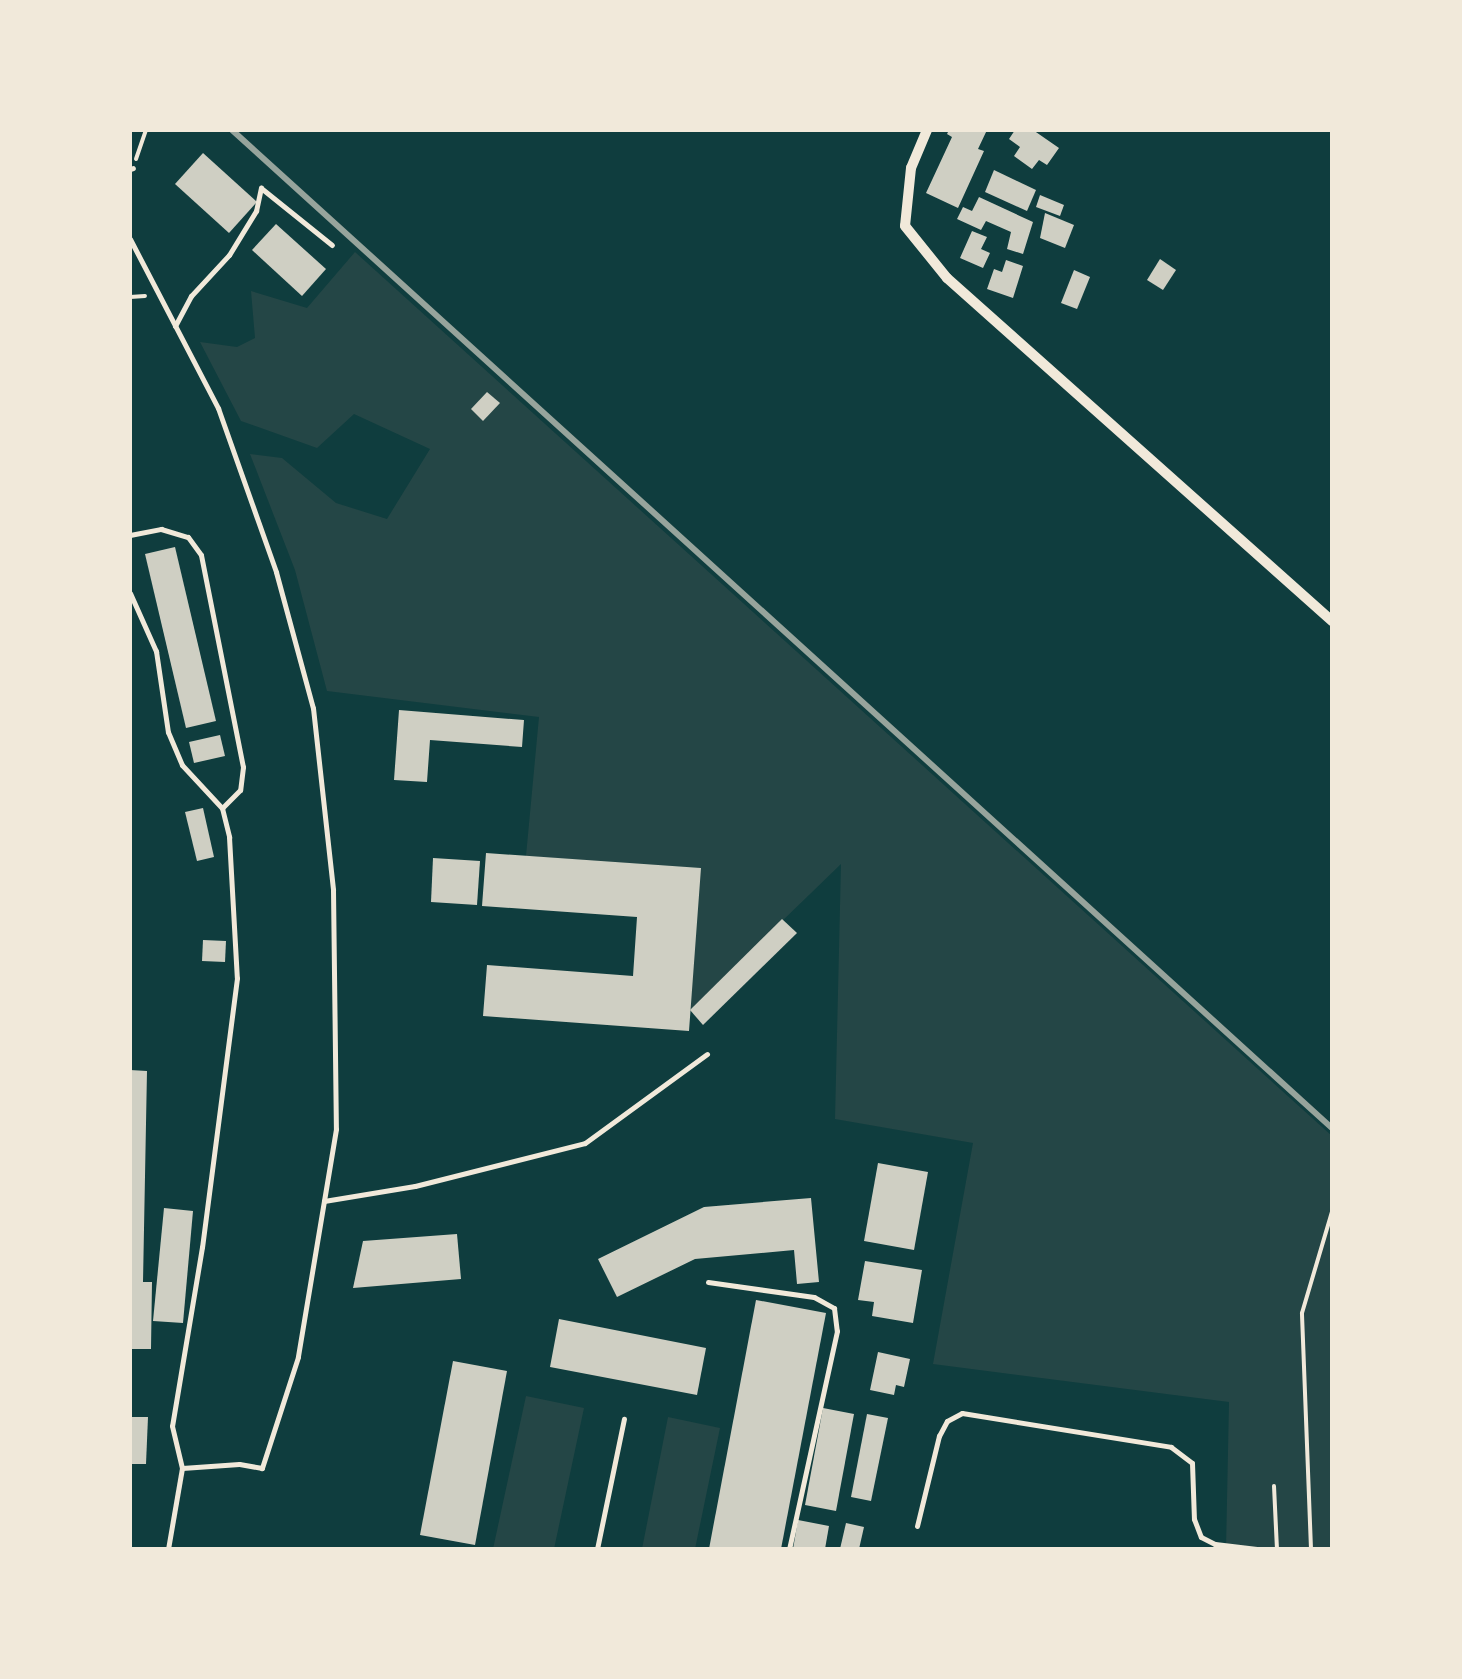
<!DOCTYPE html>
<html>
<head>
<meta charset="utf-8">
<style>
	body { margin:0 }
	#map { position:relative; width:1462px; height:1679px; overflow:hidden; background:#0f3d3e; font-family:Barlow,sans-serif }
	div>[style] { position:absolute }
	[style*='--x'] { left:calc(var(--x)*1px); top:calc(var(--y)*1px); width:calc(var(--w)*1px); rotate:calc(var(--a)*1deg) }
	.green>* { inset:0; background:#244646 }
	.building>* { inset:0; background:#cfcfc3 }
	.path>* { height:4px; margin:-2px; padding:0 2px; transform-origin:2px; border-radius:2px; background:#f1e9da }
	.service>* { height:5px; margin:-2.5px; padding:0 2.5px; transform-origin:2.5px; border-radius:2.5px; background:#f1e9da }
	.minor>* { height:10px; margin:-5px; padding:0 5px; transform-origin:5px; border-radius:5px; background:#f1e9da }
	.rail>* { height:6px; margin:-3px; padding:0 3px; transform-origin:3px; border-radius:3px; background:#97a49c }
	span { translate:-50% -50%; white-space:nowrap; text-align:center; line-height:1.15; -webkit-text-stroke:9px #f1e9da; paint-order:stroke }
	.frame { position:absolute; inset:0; border:132px solid #f1e9da; pointer-events:none }
</style>
</head>
<body>
<div id="map">
	<div class="green">
		<div style="clip-path:polygon(355px 252px,1332px 1136px,1332px 1549px,1226px 1549px,1229px 1402px,933px 1364px,973px 1143px,835px 1119px,841px 864px,690px 1010px,700px 868px,526px 856px,539px 717px,327px 691px,295px 570px,250px 454px,282px 458px,336px 503px,387px 519px,430px 449px,354px 414px,317px 448px,241px 421px,200px 342px,237px 347px,255px 338px,251px 291px,307px 308px)"></div>
		<div style="clip-path:polygon(526px 1396px,584px 1408px,554px 1549px,493px 1549px)"></div>
		<div style="clip-path:polygon(668px 1417px,720px 1428px,695px 1549px,642px 1549px)"></div>
	</div>
	<div class="building">
		<div style="clip-path:polygon(949px 130px,987px 130px,978px 149px,984px 151px,958px 208px,926px 193px,952px 137px,947px 134px)"></div>
		<div style="clip-path:polygon(1015px 130px,1033px 130px,1059px 148px,1047px 165px,1039px 160px,1032px 169px,1014px 156px,1020px 147px,1009px 139px)"></div>
		<div style="clip-path:polygon(203px 153px,257px 202px,229px 233px,175px 184px)"></div>
		<div style="clip-path:polygon(994px 170px,1036px 190px,1027px 211px,985px 192px)"></div>
		<div style="clip-path:polygon(1040px 195px,1064px 205px,1060px 216px,1036px 207px)"></div>
		<div style="clip-path:polygon(979px 197px,1033px 222px,1023px 254px,1007px 249px,1011px 232px,986px 221px,981px 230px,957px 219px,963px 207px,972px 211px)"></div>
		<div style="clip-path:polygon(1045px 213px,1074px 225px,1065px 248px,1040px 238px)"></div>
		<div style="clip-path:polygon(276px 224px,326px 269px,302px 296px,252px 250px)"></div>
		<div style="clip-path:polygon(972px 231px,987px 237px,981px 249px,990px 253px,983px 268px,960px 258px)"></div>
		<div style="clip-path:polygon(1160px 259px,1176px 270px,1163px 290px,1147px 280px)"></div>
		<div style="clip-path:polygon(1006px 260px,1023px 266px,1013px 298px,987px 289px,994px 269px,1002px 272px)"></div>
		<div style="clip-path:polygon(1074px 270px,1090px 277px,1077px 309px,1061px 303px)"></div>
		<div style="clip-path:polygon(487px 392px,500px 403px,483px 421px,471px 409px)"></div>
		<div style="clip-path:polygon(175px 547px,216px 721px,186px 728px,145px 554px)"></div>
		<div style="clip-path:polygon(399px 710px,524px 720px,522px 747px,430px 740px,427px 782px,394px 780px)"></div>
		<div style="clip-path:polygon(220px 735px,225px 756px,194px 763px,189px 742px)"></div>
		<div style="clip-path:polygon(203px 808px,214px 857px,197px 861px,185px 812px)"></div>
		<div style="clip-path:polygon(486px 853px,701px 868px,689px 1031px,483px 1016px,487px 965px,633px 976px,637px 917px,482px 906px)"></div>
		<div style="clip-path:polygon(433px 858px,480px 861px,477px 905px,431px 902px)"></div>
		<div style="clip-path:polygon(782px 919px,797px 933px,703px 1025px,690px 1010px)"></div>
		<div style="clip-path:polygon(203px 940px,226px 941px,225px 962px,202px 961px)"></div>
		<div style="clip-path:polygon(130px 1070px,147px 1071px,143px 1282px,152px 1282px,151px 1349px,130px 1349px)"></div>
		<div style="clip-path:polygon(878px 1163px,928px 1172px,914px 1250px,864px 1241px)"></div>
		<div style="clip-path:polygon(811px 1198px,819px 1282px,797px 1284px,794px 1250px,695px 1259px,617px 1297px,598px 1259px,704px 1207px)"></div>
		<div style="clip-path:polygon(164px 1208px,193px 1211px,183px 1323px,153px 1321px)"></div>
		<div style="clip-path:polygon(457px 1234px,461px 1279px,353px 1288px,363px 1241px)"></div>
		<div style="clip-path:polygon(865px 1261px,922px 1270px,913px 1323px,872px 1316px,874px 1302px,858px 1300px)"></div>
		<div style="clip-path:polygon(756px 1300px,826px 1313px,781px 1549px,709px 1549px)"></div>
		<div style="clip-path:polygon(559px 1319px,706px 1348px,697px 1395px,550px 1367px)"></div>
		<div style="clip-path:polygon(878px 1352px,910px 1359px,904px 1387px,896px 1385px,894px 1395px,870px 1390px)"></div>
		<div style="clip-path:polygon(453px 1361px,507px 1371px,475px 1545px,420px 1535px)"></div>
		<div style="clip-path:polygon(823px 1408px,854px 1414px,836px 1511px,805px 1505px)"></div>
		<div style="clip-path:polygon(867px 1414px,888px 1418px,871px 1501px,851px 1497px)"></div>
		<div style="clip-path:polygon(130px 1417px,148px 1417px,146px 1464px,130px 1464px)"></div>
		<div style="clip-path:polygon(798px 1520px,829px 1526px,825px 1549px,793px 1549px)"></div>
		<div style="clip-path:polygon(846px 1523px,864px 1527px,859px 1549px,840px 1549px)"></div>
	</div>
	<div class="path">
		<div style="--x:136;--y:159;--w:31;--a:-71"></div>
		<div style="--x:130;--y:297;--w:15;--a:-4"></div>
		<div style="--x:1274;--y:1486;--w:63;--a:87.3"></div>
		<div style="--x:1311;--y:1549;--w:236;--a:-92.2"></div>
		<div style="--x:1302;--y:1313;--w:105;--a:-73.5"></div>
	</div>
	<div class="service">
		<div style="--x:130;--y:169;--w:3;--a:-18"></div>
		<div style="--x:130;--y:239;--w:191;--a:62.5"></div>
		<div style="--x:218;--y:408;--w:174;--a:70.5"></div>
		<div style="--x:276;--y:572;--w:141;--a:74.8"></div>
		<div style="--x:313;--y:708;--w:183;--a:83.7"></div>
		<div style="--x:333;--y:890;--w:239;--a:89.3"></div>
		<div style="--x:336;--y:1129;--w:231;--a:99.5"></div>
		<div style="--x:298;--y:1357;--w:117;--a:108"></div>
		<div style="--x:262;--y:1468;--w:23;--a:-170"></div>
		<div style="--x:239;--y:1464;--w:57;--a:176"></div>
		<div style="--x:182;--y:1468;--w:82;--a:99.8"></div>
		<div style="--x:175;--y:326;--w:34;--a:-62"></div>
		<div style="--x:191;--y:296;--w:56;--a:-47.2"></div>
		<div style="--x:229;--y:255;--w:52;--a:-58.5"></div>
		<div style="--x:256;--y:211;--w:24;--a:-78"></div>
		<div style="--x:261;--y:188;--w:91;--a:38.8"></div>
		<div style="--x:130;--y:535;--w:32;--a:-11"></div>
		<div style="--x:161;--y:529;--w:28;--a:17"></div>
		<div style="--x:188;--y:537;--w:22;--a:54"></div>
		<div style="--x:201;--y:555;--w:216;--a:78.8"></div>
		<div style="--x:243;--y:767;--w:23;--a:97"></div>
		<div style="--x:240;--y:790;--w:25;--a:135"></div>
		<div style="--x:130;--y:593;--w:64;--a:65.9"></div>
		<div style="--x:156;--y:651;--w:82;--a:81.6"></div>
		<div style="--x:168;--y:732;--w:36;--a:67"></div>
		<div style="--x:182;--y:765;--w:59;--a:47.1"></div>
		<div style="--x:222;--y:808;--w:30;--a:76"></div>
		<div style="--x:229;--y:837;--w:141;--a:86.8"></div>
		<div style="--x:237;--y:978;--w:271;--a:97.4"></div>
		<div style="--x:202;--y:1247;--w:181;--a:99.5"></div>
		<div style="--x:172;--y:1426;--w:43;--a:76.6"></div>
		<div style="--x:324;--y:1201;--w:92;--a:-9.4"></div>
		<div style="--x:415;--y:1186;--w:175;--a:-14.2"></div>
		<div style="--x:585;--y:1143;--w:151;--a:-36.1"></div>
		<div style="--x:708;--y:1282;--w:107;--a:8.1"></div>
		<div style="--x:814;--y:1297;--w:23;--a:29"></div>
		<div style="--x:834;--y:1308;--w:23;--a:83"></div>
		<div style="--x:837;--y:1331;--w:223;--a:102.4"></div>
		<div style="--x:917;--y:1526;--w:93;--a:-76.3"></div>
		<div style="--x:939;--y:1436;--w:17;--a:-62"></div>
		<div style="--x:947;--y:1421;--w:17;--a:-28"></div>
		<div style="--x:962;--y:1413;--w:212;--a:9.2"></div>
		<div style="--x:1171;--y:1447;--w:26;--a:37"></div>
		<div style="--x:1192;--y:1463;--w:56;--a:88"></div>
		<div style="--x:1194;--y:1519;--w:19;--a:69"></div>
		<div style="--x:1201;--y:1537;--w:16;--a:27"></div>
		<div style="--x:1215;--y:1544;--w:42;--a:6.8"></div>
		<div style="--x:597;--y:1549;--w:133;--a:-78.3"></div>
	</div>
	<div class="minor">
		<div style="--x:927;--y:130;--w:41;--a:112.8"></div>
		<div style="--x:911;--y:168;--w:58;--a:95.9"></div>
		<div style="--x:905;--y:226;--w:67;--a:51.1"></div>
		<div style="--x:947;--y:278;--w:516;--a:41.7"></div>
	</div>
	<div class="rail">
		<div style="--x:232;--y:130;--w:1485;--a:42.22"></div>
	</div>
	<div class="frame"></div>
</div>
</body>
</html>
